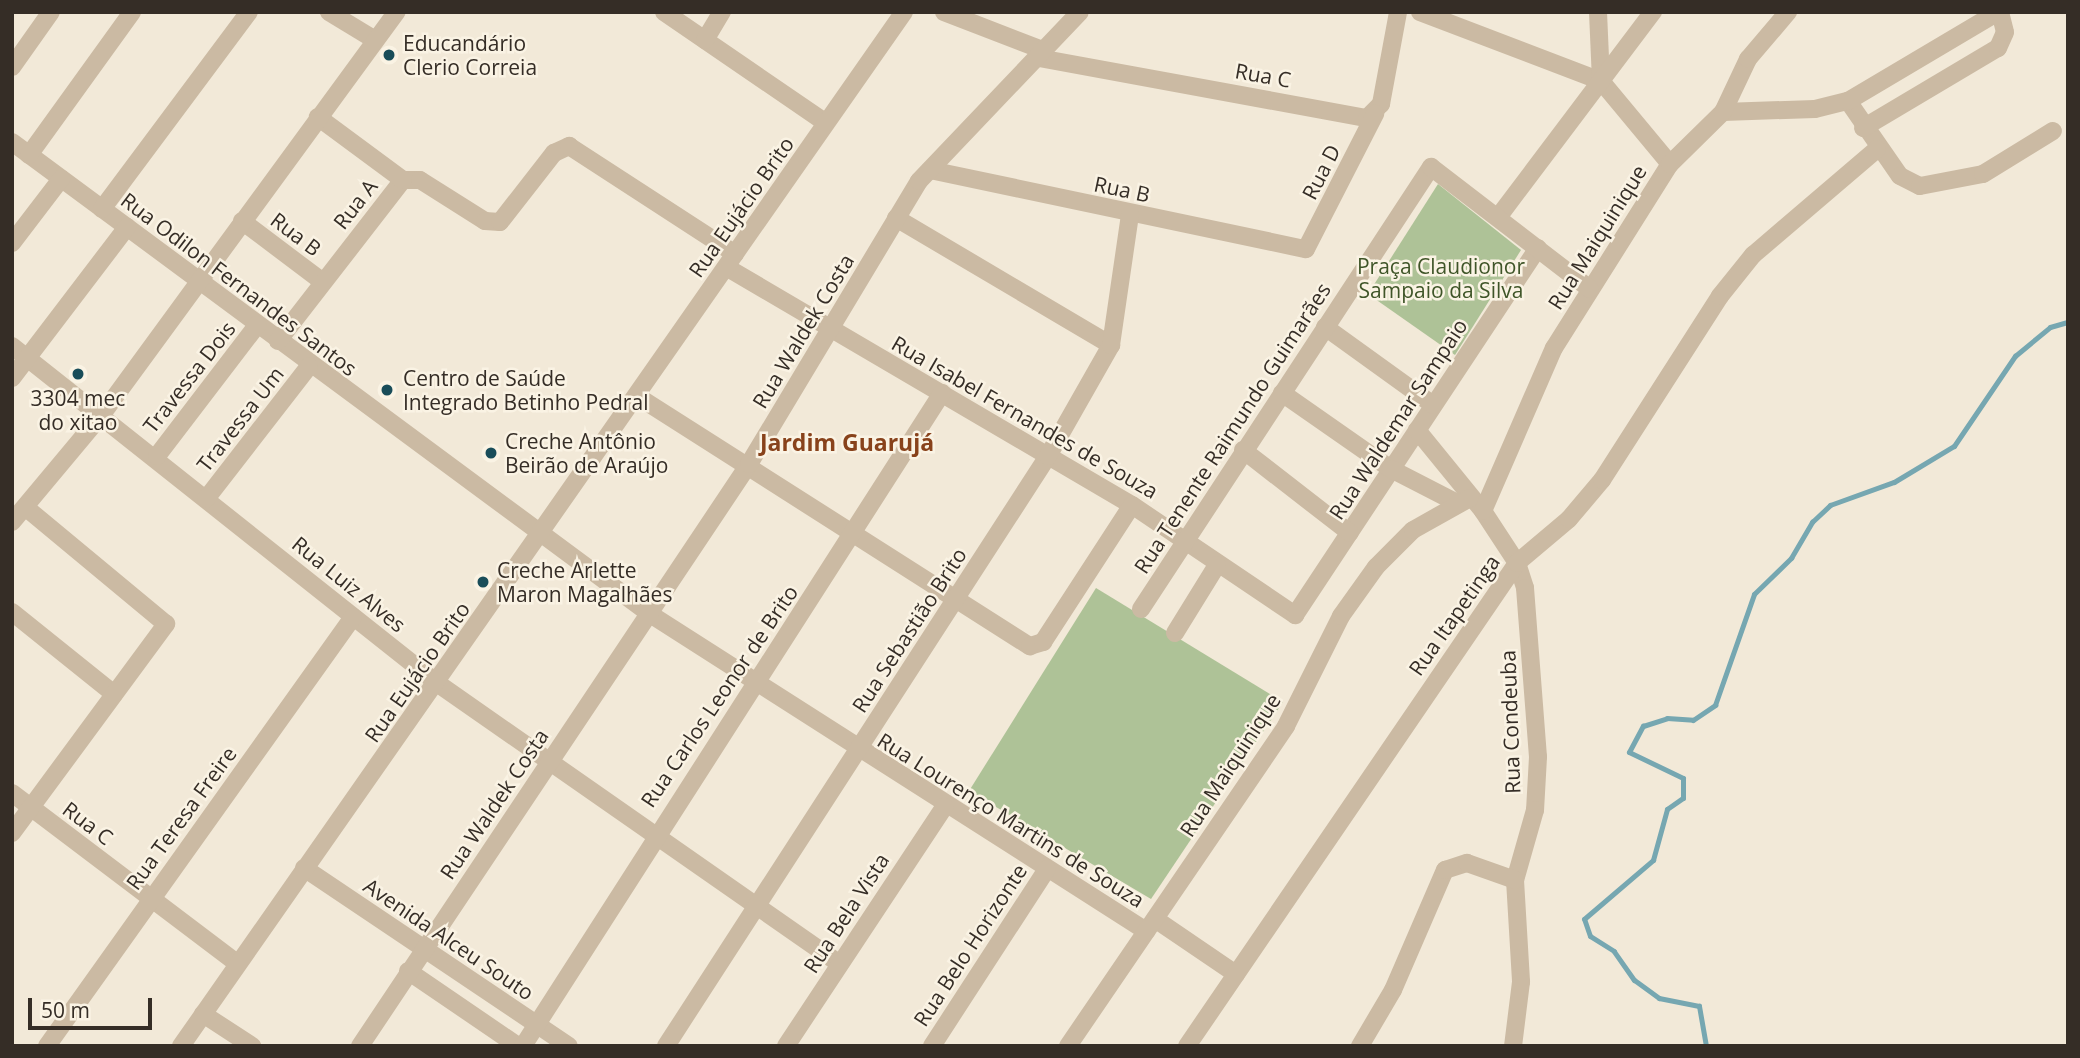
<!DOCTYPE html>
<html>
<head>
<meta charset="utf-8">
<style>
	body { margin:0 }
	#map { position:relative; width:2080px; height:1058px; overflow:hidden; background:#f2e9d8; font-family:"Open Sans",sans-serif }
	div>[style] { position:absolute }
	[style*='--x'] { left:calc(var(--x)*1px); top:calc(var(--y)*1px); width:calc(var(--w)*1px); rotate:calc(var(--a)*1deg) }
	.green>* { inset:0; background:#aec297 }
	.stream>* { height:5px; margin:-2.5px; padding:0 2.5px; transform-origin:2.5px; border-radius:2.5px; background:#76a7b1 }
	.minor>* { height:18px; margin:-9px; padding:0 9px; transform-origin:9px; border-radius:9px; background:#cbbaa3 }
	.dots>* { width:19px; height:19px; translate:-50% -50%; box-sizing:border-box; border:4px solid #faf3e4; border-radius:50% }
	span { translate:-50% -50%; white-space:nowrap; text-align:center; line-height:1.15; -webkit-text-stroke:5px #faf3e4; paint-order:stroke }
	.poi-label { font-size:21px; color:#352d26 }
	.left { translate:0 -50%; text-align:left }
	.street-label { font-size:21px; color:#352d26 }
	.park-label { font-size:21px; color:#3f5528 }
	.neighbourhood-label { font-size:23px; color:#88421b; font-weight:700 }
	.frame { position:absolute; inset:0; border:14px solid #352d26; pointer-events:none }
	.scale { position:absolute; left:28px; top:998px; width:124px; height:32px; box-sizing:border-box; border:4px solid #352d26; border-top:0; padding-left:9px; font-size:21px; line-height:24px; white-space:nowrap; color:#352d26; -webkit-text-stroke:5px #faf3e4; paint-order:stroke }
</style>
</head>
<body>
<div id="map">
	<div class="green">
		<div style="clip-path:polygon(1438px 184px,1521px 250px,1455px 355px,1368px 294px)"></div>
		<div style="clip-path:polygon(1096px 588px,1283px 702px,1151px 899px,969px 791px)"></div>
	</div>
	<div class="stream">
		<div style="--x:1706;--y:1046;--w:41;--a:-99.9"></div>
		<div style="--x:1699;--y:1006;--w:41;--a:-168.7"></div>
		<div style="--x:1659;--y:998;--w:31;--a:-144"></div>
		<div style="--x:1634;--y:980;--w:35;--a:-125"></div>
		<div style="--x:1614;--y:951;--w:28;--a:-148"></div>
		<div style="--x:1590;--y:936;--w:18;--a:-109"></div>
		<div style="--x:1584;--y:919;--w:91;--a:-40.5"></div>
		<div style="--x:1653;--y:860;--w:53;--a:-74.6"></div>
		<div style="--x:1667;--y:809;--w:19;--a:-35"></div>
		<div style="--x:1683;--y:798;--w:20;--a:-90"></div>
		<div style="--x:1683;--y:778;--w:60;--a:-154.3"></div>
		<div style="--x:1629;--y:752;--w:30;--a:-62"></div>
		<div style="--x:1643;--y:726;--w:25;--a:-18"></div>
		<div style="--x:1667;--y:718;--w:26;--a:4"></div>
		<div style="--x:1693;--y:720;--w:27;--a:-34"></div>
		<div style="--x:1715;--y:705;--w:118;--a:-70.6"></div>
		<div style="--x:1754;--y:594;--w:52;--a:-44.2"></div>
		<div style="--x:1791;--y:558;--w:42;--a:-59.7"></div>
		<div style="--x:1812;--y:522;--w:25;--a:-43"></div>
		<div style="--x:1830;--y:505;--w:68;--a:-19.8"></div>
		<div style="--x:1894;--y:482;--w:70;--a:-31"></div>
		<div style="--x:1954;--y:446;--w:109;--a:-55.9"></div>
		<div style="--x:2015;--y:356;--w:45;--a:-39.6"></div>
		<div style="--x:2050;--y:327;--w:19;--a:-16"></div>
	</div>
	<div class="minor">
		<div style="--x:329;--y:12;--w:54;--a:31.3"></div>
		<div style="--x:664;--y:12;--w:196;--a:34.4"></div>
		<div style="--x:944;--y:12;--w:108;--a:21.1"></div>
		<div style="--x:1420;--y:12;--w:194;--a:20.9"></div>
		<div style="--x:1601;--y:81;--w:108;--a:50.3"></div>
		<div style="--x:1598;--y:12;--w:69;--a:87.5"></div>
		<div style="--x:705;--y:40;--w:33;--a:-59"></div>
		<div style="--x:1039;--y:58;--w:333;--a:10.4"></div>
		<div style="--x:1367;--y:118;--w:20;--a:-45"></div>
		<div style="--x:1381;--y:104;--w:94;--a:-79.5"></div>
		<div style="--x:12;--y:67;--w:67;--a:-54.7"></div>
		<div style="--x:1848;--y:101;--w:91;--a:55.3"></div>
		<div style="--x:1900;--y:176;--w:22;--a:27"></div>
		<div style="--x:1920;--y:186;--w:64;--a:-10.8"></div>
		<div style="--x:1983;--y:174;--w:82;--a:-31.6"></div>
		<div style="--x:1723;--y:112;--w:92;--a:-1.9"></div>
		<div style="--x:1815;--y:109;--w:34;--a:-14"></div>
		<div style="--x:1848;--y:101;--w:174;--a:-30.7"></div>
		<div style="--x:1863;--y:128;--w:157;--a:-30.7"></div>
		<div style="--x:1998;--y:48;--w:17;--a:-66"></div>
		<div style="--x:2005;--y:32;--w:21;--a:-104"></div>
		<div style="--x:12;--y:142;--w:794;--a:36.49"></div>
		<div style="--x:650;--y:614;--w:589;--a:32.58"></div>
		<div style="--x:29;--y:155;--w:176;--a:-54.2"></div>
		<div style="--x:930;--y:170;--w:384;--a:11.9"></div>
		<div style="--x:1306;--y:249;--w:152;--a:-62.9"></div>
		<div style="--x:403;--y:180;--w:17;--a:0"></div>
		<div style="--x:420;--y:180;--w:77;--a:32.2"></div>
		<div style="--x:485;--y:221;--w:15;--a:4"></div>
		<div style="--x:500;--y:222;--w:88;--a:-52"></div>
		<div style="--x:554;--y:153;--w:17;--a:-25"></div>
		<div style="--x:569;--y:146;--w:198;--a:33"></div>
		<div style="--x:102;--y:209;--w:246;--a:-53.3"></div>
		<div style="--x:1499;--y:216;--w:256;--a:-53"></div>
		<div style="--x:896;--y:218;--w:250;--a:30.6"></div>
		<div style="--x:242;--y:221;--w:101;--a:37"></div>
		<div style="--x:12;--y:243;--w:81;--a:-52.6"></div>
		<div style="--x:726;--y:267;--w:471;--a:30.4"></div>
		<div style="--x:1132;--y:505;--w:197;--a:34"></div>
		<div style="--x:1295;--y:615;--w:440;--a:-56.5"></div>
		<div style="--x:1325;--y:327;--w:133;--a:35.8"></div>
		<div style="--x:278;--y:341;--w:204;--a:-52.2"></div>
		<div style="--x:403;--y:180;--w:106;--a:-143.5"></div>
		<div style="--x:12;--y:346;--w:542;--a:38.41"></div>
		<div style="--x:437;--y:683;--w:491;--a:34.9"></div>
		<div style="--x:12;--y:378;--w:190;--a:-52.7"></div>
		<div style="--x:1282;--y:393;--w:133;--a:34.9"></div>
		<div style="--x:1391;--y:469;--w:76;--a:27.2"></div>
		<div style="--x:637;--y:396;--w:466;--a:32.5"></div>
		<div style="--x:1030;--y:646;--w:14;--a:-17"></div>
		<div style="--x:1043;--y:642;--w:163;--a:-57"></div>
		<div style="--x:1417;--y:430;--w:104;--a:50.8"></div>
		<div style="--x:1483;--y:511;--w:62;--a:56.8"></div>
		<div style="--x:1517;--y:563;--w:26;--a:72"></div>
		<div style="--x:1525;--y:588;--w:169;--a:85.6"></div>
		<div style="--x:1538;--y:757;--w:53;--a:93.2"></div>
		<div style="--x:1535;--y:810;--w:73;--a:105.9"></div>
		<div style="--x:1515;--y:880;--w:102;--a:86.6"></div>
		<div style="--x:1521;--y:982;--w:64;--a:97.1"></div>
		<div style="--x:1243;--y:450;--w:135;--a:37.8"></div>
		<div style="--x:157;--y:456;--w:165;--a:-52.6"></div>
		<div style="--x:206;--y:499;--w:168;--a:-52.2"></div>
		<div style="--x:1483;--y:511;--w:178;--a:-66.5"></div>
		<div style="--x:1554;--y:348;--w:218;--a:-57.8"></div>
		<div style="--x:1670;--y:164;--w:74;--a:-44.5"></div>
		<div style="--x:1723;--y:112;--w:59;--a:-64.7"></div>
		<div style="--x:1748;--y:59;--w:62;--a:-49.6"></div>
		<div style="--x:12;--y:522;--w:142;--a:-50.1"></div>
		<div style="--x:103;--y:413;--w:497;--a:-53.8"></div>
		<div style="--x:1141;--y:609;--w:529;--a:-56.73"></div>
		<div style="--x:1431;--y:167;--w:200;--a:37.5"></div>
		<div style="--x:12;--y:612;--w:131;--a:38.8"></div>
		<div style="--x:1175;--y:633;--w:80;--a:-58.3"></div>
		<div style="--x:12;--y:793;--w:283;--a:37.1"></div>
		<div style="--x:12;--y:833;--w:260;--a:-53.6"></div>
		<div style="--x:166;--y:624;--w:183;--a:-140.3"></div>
		<div style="--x:304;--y:868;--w:319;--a:33.9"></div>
		<div style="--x:1155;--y:919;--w:98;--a:34.2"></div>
		<div style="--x:408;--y:971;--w:133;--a:34.3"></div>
		<div style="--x:203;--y:1014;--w:59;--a:33.1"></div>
		<div style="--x:47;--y:1046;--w:527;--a:-54.5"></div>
		<div style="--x:181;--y:1046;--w:1262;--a:-55.04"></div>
		<div style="--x:360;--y:1046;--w:700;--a:-56.24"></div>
		<div style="--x:749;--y:464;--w:330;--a:-59"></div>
		<div style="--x:919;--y:181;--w:233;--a:-46.4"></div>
		<div style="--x:523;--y:1046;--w:776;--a:-57.31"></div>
		<div style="--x:666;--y:1046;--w:703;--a:-57.08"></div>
		<div style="--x:1048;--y:456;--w:128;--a:-60.4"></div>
		<div style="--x:1111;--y:345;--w:132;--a:-81.7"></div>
		<div style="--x:786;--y:1046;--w:287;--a:-56.5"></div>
		<div style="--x:932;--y:1046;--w:211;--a:-57"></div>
		<div style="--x:1068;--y:1046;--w:387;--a:-55.7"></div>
		<div style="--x:1286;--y:726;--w:123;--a:-63.4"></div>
		<div style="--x:1341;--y:616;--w:60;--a:-54.5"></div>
		<div style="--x:1376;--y:567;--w:52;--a:-45"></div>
		<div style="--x:1413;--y:530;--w:65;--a:-29.3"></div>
		<div style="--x:1187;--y:1046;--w:585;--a:-55.66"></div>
		<div style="--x:1517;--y:563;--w:68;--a:-40.2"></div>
		<div style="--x:1569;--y:519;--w:51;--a:-49.8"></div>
		<div style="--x:1602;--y:480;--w:219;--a:-57.3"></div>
		<div style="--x:1720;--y:296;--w:53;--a:-51.2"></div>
		<div style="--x:1753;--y:255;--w:163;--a:-40.5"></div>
		<div style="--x:1360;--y:1046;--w:65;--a:-59.5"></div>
		<div style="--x:1393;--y:990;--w:131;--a:-66.6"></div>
		<div style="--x:1445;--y:870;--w:23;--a:-18"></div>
		<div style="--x:1467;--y:863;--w:51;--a:19.5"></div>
	</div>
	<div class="dots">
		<div style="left:389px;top:55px;background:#194d59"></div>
		<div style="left:78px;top:374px;background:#194d59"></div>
		<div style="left:387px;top:390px;background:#194d59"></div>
		<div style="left:491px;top:453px;background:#194d59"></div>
		<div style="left:483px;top:582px;background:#194d59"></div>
	</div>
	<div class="poi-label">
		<span class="left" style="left:403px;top:55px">Educandário<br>Clerio Correia</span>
		<span class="left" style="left:403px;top:390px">Centro de Saúde<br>Integrado Betinho Pedral</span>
		<span style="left:78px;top:410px">3304 mec<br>do xitao</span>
		<span class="left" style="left:505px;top:453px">Creche Antônio<br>Beirão de Araújo</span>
		<span class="left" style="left:497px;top:582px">Creche Arlette<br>Maron Magalhães</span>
	</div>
	<div class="street-label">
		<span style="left:1263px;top:75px;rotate:10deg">Rua C</span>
		<span style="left:1321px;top:172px;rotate:-63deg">Rua D</span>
		<span style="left:1122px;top:189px;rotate:12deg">Rua B</span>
		<span style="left:355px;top:204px;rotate:-52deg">Rua A</span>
		<span style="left:741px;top:207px;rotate:-55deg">Rua Eujácio Brito</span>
		<span style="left:296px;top:234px;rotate:37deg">Rua B</span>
		<span style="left:1597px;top:237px;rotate:-58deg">Rua Maiquinique</span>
		<span style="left:239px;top:284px;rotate:37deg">Rua Odilon Fernandes Santos</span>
		<span style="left:803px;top:331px;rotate:-59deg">Rua Waldek Costa</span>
		<span style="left:189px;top:377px;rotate:-52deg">Travessa Dois</span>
		<span style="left:1025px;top:417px;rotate:30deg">Rua Isabel Fernandes de Souza</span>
		<span style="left:240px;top:419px;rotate:-52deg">Travessa Um</span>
		<span style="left:1398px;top:419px;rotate:-57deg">Rua Waldemar Sampaio</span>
		<span style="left:1232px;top:428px;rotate:-57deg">Rua Tenente Raimundo Guimarães</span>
		<span style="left:349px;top:584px;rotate:39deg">Rua Luiz Alves</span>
		<span style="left:1454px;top:615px;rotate:-55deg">Rua Itapetinga</span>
		<span style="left:909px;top:630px;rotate:-57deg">Rua Sebastião Brito</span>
		<span style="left:417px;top:672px;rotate:-55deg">Rua Eujácio Brito</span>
		<span style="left:719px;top:696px;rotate:-56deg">Rua Carlos Leonor de Brito</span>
		<span style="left:1510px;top:722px;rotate:-92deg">Rua Condeuba</span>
		<span style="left:1230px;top:765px;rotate:-57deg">Rua Maiquinique</span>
		<span style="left:494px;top:804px;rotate:-56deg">Rua Waldek Costa</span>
		<span style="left:181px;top:818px;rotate:-54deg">Rua Teresa Freire</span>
		<span style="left:1011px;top:820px;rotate:32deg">Rua Lourenço Martins de Souza</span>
		<span style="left:88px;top:823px;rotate:37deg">Rua C</span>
		<span style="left:846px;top:913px;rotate:-57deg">Rua Bela Vista</span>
		<span style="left:449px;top:939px;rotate:34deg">Avenida Alceu Souto</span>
		<span style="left:970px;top:945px;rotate:-57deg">Rua Belo Horizonte</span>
	</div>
	<div class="park-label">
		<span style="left:1441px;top:278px">Praça Claudionor<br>Sampaio da Silva</span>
	</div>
	<div class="neighbourhood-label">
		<span style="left:847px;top:442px">Jardim Guarujá</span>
	</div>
	<div class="frame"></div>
	<div class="scale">50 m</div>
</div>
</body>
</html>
